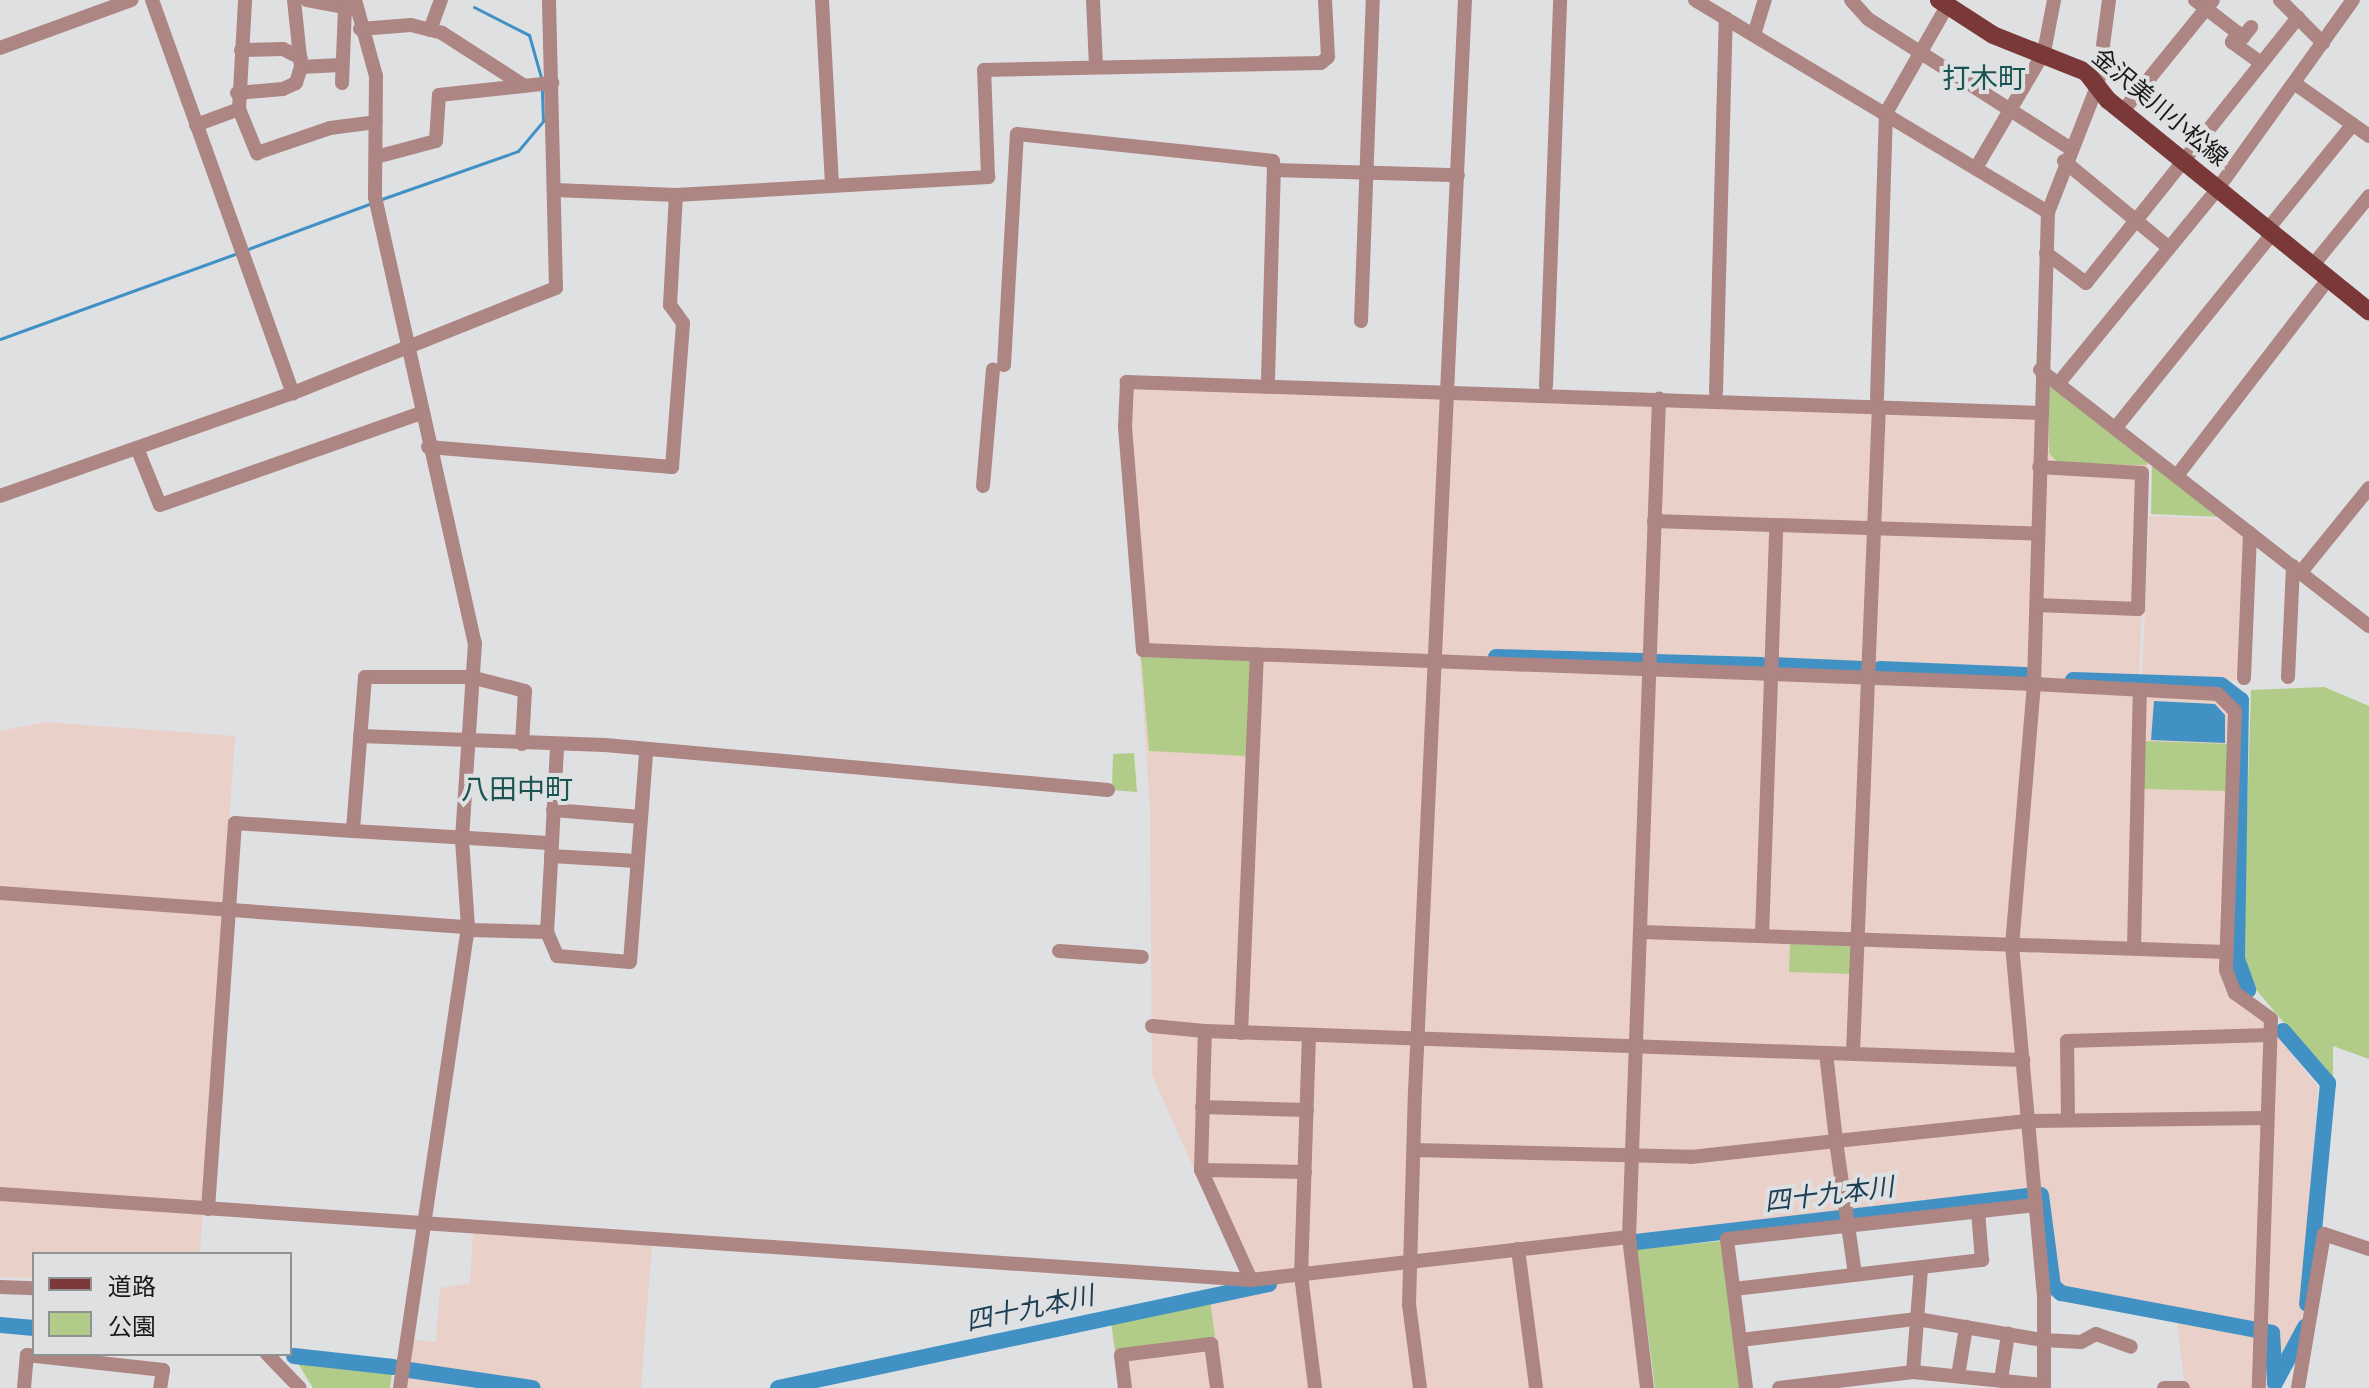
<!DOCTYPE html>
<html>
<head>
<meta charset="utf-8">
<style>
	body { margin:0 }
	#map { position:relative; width:2369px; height:1388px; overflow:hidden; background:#dfe0e2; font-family:Arial,"Noto Sans JP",sans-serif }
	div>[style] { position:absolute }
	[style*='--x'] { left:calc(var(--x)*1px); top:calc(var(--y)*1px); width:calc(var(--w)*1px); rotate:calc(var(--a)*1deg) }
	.industrial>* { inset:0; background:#e9d0c9 }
	.green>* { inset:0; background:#b1cc88 }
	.water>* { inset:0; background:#4291c5 }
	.stream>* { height:3px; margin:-1.5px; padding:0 1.5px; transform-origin:1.5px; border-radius:1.5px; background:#4291c5 }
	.river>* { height:16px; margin:-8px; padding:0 8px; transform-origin:8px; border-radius:8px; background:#4291c5 }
	.minor>* { height:14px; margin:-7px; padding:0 7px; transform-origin:7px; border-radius:7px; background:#ad8583 }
	.major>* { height:18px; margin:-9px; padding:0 9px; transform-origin:9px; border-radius:9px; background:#7b3839 }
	span { translate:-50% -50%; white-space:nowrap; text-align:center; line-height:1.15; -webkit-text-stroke:8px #dfe0e2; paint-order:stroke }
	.street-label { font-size:24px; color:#1a1a1b }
	.water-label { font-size:26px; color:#1c3e54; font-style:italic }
	.quarter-label { font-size:28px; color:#185451 }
	.legend { position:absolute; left:32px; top:1252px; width:260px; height:104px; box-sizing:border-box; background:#dfe0e2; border:2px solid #909192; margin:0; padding:10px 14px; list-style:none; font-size:24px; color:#1a1a1b }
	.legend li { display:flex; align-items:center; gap:16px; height:40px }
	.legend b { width:40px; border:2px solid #909192 }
</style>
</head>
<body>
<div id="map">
	<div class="industrial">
		<div style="clip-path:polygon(2045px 375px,2149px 457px,2138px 695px,2214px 699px,2231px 715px,2232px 995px,2265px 1021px,2318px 1087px,2301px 1333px,2269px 1388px,2185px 1388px,2177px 1320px,2055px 1294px,2039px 1206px,1626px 1246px,1643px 1388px,1120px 1388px,1110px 1321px,1232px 1293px,1240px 1272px,1152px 1075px,1150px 808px,1121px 381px,2044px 418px)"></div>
		<div style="clip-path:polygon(2149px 516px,2225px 519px,2246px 537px,2240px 681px,2142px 677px)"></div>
		<div style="clip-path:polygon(45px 722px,235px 736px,200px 1254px,34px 1254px,34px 1278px,0 1277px,0 731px)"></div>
		<div style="clip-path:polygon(473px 1233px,652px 1245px,641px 1388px,406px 1388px,414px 1340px,436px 1342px,440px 1288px,470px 1283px)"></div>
	</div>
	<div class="green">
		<div style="clip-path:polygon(2056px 382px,2147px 457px,2147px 465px,2059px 464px,2049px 453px,2049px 388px)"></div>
		<div style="clip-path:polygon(2152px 460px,2222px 517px,2151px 514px)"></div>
		<div style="clip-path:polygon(1141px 656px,1253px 659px,1248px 756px,1149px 751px)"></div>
		<div style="clip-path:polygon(2324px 687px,2369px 706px,2369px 1059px,2333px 1046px,2333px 1081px,2242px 973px,2251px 690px)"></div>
		<div style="clip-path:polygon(2145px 741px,2230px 744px,2227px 791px,2144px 789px)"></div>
		<div style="clip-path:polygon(1134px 753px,1137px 792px,1112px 790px,1113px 754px)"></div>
		<div style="clip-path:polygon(1790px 944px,1854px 946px,1853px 974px,1789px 972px)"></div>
		<div style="clip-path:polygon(1722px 1241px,1741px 1388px,1655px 1388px,1637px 1249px)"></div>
		<div style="clip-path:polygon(1210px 1298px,1215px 1337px,1115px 1350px,1111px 1321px)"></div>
		<div style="clip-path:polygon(296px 1360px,392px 1374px,390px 1388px,313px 1388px)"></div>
	</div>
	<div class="water">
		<div style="clip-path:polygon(2154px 701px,2215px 704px,2225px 715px,2225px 743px,2151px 740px)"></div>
	</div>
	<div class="stream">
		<div style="--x:474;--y:7;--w:62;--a:27"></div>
		<div style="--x:529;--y:35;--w:48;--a:74.2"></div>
		<div style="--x:379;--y:200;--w:147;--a:-19.4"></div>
		<div style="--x:518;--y:151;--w:39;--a:-50"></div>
		<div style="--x:543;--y:121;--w:33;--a:-92"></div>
		<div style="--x:248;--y:249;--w:132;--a:-20.4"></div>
		<div style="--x:0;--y:339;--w:252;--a:-19.9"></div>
	</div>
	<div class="river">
		<div style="--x:1496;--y:657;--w:146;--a:1.6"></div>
		<div style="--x:1654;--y:662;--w:108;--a:1.6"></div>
		<div style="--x:1774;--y:665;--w:89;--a:2.6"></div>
		<div style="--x:1880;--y:669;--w:146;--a:2.4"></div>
		<div style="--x:2073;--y:680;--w:148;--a:1.9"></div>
		<div style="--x:2221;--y:685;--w:25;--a:37"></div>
		<div style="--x:2241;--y:700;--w:259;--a:90.9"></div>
		<div style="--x:2237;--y:959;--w:33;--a:70"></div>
		<div style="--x:2283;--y:1031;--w:69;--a:49.1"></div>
		<div style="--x:2328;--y:1083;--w:222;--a:95.4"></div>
		<div style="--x:2041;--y:1195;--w:92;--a:82.5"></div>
		<div style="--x:2053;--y:1286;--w:11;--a:41"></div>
		<div style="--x:2061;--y:1293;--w:215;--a:10.7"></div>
		<div style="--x:2272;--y:1333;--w:48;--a:86.4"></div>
		<div style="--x:1636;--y:1242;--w:395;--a:-6.7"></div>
		<div style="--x:0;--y:1325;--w:34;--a:5"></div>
		<div style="--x:294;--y:1356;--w:100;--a:6.3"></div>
		<div style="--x:409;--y:1370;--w:125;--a:8.3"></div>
		<div style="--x:2275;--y:1383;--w:64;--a:-61.8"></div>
		<div style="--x:778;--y:1388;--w:502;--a:-11.96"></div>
	</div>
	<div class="minor">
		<div style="--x:152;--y:0;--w:418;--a:70.3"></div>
		<div style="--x:294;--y:0;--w:67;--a:84"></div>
		<div style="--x:301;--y:67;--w:39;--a:-3"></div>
		<div style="--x:307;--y:0;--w:48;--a:10.8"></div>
		<div style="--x:355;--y:0;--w:79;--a:74.6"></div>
		<div style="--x:376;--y:76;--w:121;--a:90.5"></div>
		<div style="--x:375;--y:197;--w:457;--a:77.4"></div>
		<div style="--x:475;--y:643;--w:196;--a:93.8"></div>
		<div style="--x:462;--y:839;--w:88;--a:86.1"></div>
		<div style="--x:468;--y:927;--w:466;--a:98.4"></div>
		<div style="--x:822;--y:0;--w:185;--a:86.9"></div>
		<div style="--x:1093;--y:0;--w:66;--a:87.4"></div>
		<div style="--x:1695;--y:0;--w:412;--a:31"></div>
		<div style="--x:1851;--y:0;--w:25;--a:48"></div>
		<div style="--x:1868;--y:19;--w:240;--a:32.6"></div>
		<div style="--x:2109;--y:0;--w:85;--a:97.5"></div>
		<div style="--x:2098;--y:84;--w:137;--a:111.3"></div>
		<div style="--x:2048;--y:212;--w:472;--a:91.7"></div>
		<div style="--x:2034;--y:684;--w:184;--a:3.1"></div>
		<div style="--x:2218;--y:694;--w:24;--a:45"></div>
		<div style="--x:2235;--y:711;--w:259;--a:92"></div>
		<div style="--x:2226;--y:970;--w:25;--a:69"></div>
		<div style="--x:2235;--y:993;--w:44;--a:35.8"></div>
		<div style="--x:2271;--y:1019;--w:369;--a:91.9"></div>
		<div style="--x:2195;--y:0;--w:61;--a:37.6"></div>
		<div style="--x:2243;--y:37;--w:13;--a:-51"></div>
		<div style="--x:2280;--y:0;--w:61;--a:45"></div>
		<div style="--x:360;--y:29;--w:51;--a:-4.5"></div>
		<div style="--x:411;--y:25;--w:32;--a:14"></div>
		<div style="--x:442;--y:33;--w:96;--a:32.7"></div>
		<div style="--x:430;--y:30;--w:32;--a:-70"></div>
		<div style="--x:2238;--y:33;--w:11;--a:124"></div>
		<div style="--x:2232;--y:42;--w:36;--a:36"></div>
		<div style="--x:1754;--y:35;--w:37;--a:-73"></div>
		<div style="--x:0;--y:48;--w:140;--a:-20.1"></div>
		<div style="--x:241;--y:50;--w:42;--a:-1.4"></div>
		<div style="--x:283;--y:49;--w:20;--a:27"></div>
		<div style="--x:342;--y:83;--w:76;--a:-87.7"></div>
		<div style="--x:2294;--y:83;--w:92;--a:35.2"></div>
		<div style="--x:237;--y:93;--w:46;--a:-5"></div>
		<div style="--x:283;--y:89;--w:14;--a:-25"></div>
		<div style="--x:296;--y:83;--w:17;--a:-73"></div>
		<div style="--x:239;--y:109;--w:109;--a:-86.8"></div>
		<div style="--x:2122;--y:112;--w:144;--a:-50.9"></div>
		<div style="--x:196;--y:125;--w:46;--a:-20.4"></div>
		<div style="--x:239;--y:109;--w:48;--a:67.8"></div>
		<div style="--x:257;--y:153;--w:77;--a:-18.9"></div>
		<div style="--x:330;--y:128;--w:46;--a:-7.4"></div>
		<div style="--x:376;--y:157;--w:62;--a:-14.9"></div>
		<div style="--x:436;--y:141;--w:46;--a:-86.3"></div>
		<div style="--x:439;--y:95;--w:114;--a:-6.1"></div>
		<div style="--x:2064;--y:161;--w:136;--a:39.6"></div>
		<div style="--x:1976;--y:168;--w:134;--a:-59.6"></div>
		<div style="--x:2044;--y:52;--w:53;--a:-79.1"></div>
		<div style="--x:555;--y:190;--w:121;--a:2.4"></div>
		<div style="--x:676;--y:195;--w:313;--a:-3.3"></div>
		<div style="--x:988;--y:177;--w:107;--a:-92.1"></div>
		<div style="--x:984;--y:70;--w:337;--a:-1.2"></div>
		<div style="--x:1321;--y:63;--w:9;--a:-41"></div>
		<div style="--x:1328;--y:57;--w:57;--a:-93"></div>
		<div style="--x:2267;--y:230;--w:136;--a:-50.9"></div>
		<div style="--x:2046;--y:253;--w:50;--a:36.9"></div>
		<div style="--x:2086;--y:283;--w:340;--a:-51.4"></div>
		<div style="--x:2313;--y:265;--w:89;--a:-50.9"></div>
		<div style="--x:1361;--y:321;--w:321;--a:-87.9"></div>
		<div style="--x:1004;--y:365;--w:231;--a:-86.8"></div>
		<div style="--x:1017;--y:134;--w:257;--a:6"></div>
		<div style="--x:1273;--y:161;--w:9;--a:84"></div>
		<div style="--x:2040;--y:370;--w:417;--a:37.9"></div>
		<div style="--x:2062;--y:379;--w:248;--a:-50.7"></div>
		<div style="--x:2219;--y:187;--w:230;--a:-54.4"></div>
		<div style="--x:1268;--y:380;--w:210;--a:-88.4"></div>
		<div style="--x:1274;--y:170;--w:184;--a:1.6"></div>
		<div style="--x:1546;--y:386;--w:386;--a:-87.9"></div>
		<div style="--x:1716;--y:392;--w:374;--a:-88.5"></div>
		<div style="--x:1877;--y:398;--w:285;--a:-88.2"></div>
		<div style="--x:1886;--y:113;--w:123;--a:-60.3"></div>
		<div style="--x:2039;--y:413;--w:913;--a:-178.05"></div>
		<div style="--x:1127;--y:382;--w:45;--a:92.5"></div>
		<div style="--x:1125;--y:427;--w:224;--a:85.4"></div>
		<div style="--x:1143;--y:650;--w:892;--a:2.19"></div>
		<div style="--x:2034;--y:684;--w:262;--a:94.8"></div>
		<div style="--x:2012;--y:945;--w:352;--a:84.8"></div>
		<div style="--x:2044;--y:1296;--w:92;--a:90"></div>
		<div style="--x:2117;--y:426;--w:247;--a:-51.1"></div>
		<div style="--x:428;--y:447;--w:245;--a:4.7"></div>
		<div style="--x:672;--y:467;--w:144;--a:-85.6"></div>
		<div style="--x:683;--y:323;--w:22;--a:-126"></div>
		<div style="--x:670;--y:305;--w:110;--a:-86.9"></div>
		<div style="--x:137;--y:448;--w:61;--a:68"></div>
		<div style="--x:160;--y:505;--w:275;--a:-19.4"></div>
		<div style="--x:2179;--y:473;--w:246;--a:-52.4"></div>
		<div style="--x:983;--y:486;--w:117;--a:-85.1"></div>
		<div style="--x:0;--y:496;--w:311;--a:-19.4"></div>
		<div style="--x:293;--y:393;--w:283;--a:-21.8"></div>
		<div style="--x:556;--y:288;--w:288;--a:-91.4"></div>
		<div style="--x:1654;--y:521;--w:384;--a:1.9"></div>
		<div style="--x:2301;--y:572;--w:108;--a:-51"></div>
		<div style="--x:2037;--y:605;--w:101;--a:2.3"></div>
		<div style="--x:2138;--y:609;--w:136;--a:-88.3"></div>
		<div style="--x:2142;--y:473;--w:103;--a:-176.7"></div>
		<div style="--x:2288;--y:677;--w:111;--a:-87.4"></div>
		<div style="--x:2244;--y:678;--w:145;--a:-87.6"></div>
		<div style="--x:360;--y:736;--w:245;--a:2.1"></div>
		<div style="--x:605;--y:745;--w:505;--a:5.11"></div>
		<div style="--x:522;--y:744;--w:53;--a:-86.8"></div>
		<div style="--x:525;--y:691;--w:56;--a:-165.5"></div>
		<div style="--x:471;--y:677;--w:106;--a:180"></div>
		<div style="--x:365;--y:677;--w:154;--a:94.5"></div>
		<div style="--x:353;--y:831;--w:199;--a:3.5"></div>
		<div style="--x:552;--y:843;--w:95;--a:-87"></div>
		<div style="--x:553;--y:810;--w:88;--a:4.5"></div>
		<div style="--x:552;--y:843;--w:89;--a:93.2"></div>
		<div style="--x:547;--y:932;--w:26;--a:67"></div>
		<div style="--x:557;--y:956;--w:73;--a:4.7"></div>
		<div style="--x:630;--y:962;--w:211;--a:-85.6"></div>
		<div style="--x:551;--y:856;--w:86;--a:3.3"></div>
		<div style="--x:0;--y:893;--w:469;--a:4.2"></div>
		<div style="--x:468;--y:930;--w:79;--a:1.5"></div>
		<div style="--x:1642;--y:932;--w:584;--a:1.96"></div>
		<div style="--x:1762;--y:936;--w:411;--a:-88"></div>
		<div style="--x:2134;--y:948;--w:257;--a:-88.7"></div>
		<div style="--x:1059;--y:951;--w:83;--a:4.1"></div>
		<div style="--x:1152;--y:1026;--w:53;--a:5.4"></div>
		<div style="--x:1241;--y:1033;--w:379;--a:-87.6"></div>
		<div style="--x:1309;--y:1035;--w:240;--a:91.9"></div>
		<div style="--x:1301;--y:1275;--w:114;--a:82.9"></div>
		<div style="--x:1826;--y:1053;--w:89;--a:83.5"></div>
		<div style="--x:1836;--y:1141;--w:192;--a:-6"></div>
		<div style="--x:2027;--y:1121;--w:239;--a:-0.7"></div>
		<div style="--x:1853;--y:1053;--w:647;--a:-87.7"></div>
		<div style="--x:1202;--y:1107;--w:105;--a:1.6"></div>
		<div style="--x:2068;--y:1120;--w:79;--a:-90.7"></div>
		<div style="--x:2067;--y:1041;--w:203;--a:-1.7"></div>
		<div style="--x:1414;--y:1150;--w:277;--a:1.4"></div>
		<div style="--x:1691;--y:1157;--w:146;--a:-6.3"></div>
		<div style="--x:1836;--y:1141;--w:135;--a:81.9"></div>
		<div style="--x:1201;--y:1170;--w:104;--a:1.1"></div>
		<div style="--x:0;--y:1194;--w:1254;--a:3.93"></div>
		<div style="--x:1251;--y:1280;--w:380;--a:-6.5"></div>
		<div style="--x:208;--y:1209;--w:387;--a:-86"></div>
		<div style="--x:235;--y:823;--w:118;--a:3.9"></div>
		<div style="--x:1518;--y:1249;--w:140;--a:82.6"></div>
		<div style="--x:1251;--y:1280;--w:121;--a:-114.4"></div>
		<div style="--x:1201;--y:1170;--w:139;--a:-88.4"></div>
		<div style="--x:1205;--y:1031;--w:819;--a:2.03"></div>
		<div style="--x:0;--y:1287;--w:34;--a:2"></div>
		<div style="--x:1734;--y:1289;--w:250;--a:-6.7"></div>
		<div style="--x:1982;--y:1260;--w:49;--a:-94.7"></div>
		<div style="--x:1740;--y:1340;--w:178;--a:-6.8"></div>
		<div style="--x:1917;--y:1319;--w:128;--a:9.5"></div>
		<div style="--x:2043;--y:1340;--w:38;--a:3"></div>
		<div style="--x:2081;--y:1342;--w:17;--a:-28"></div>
		<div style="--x:2096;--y:1334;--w:37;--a:20"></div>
		<div style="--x:267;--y:1354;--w:47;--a:45.9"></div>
		<div style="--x:1913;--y:1372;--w:131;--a:5.7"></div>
		<div style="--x:1958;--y:1376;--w:50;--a:-80.7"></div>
		<div style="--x:2001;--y:1380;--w:47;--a:-81.3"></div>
		<div style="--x:24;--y:1388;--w:33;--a:-85"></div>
		<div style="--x:27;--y:1355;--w:137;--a:6.3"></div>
		<div style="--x:163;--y:1370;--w:18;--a:99"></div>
		<div style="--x:1125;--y:1388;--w:33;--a:-97"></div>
		<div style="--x:1121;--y:1355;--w:91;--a:-7"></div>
		<div style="--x:1211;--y:1344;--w:44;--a:82.2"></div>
		<div style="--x:1420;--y:1388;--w:85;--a:-97.5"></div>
		<div style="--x:1409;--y:1304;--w:212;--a:-88.4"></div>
		<div style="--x:1415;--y:1092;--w:1093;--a:-87.38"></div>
		<div style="--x:1647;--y:1388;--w:152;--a:-96.8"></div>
		<div style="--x:1629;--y:1237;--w:839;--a:-87.95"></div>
		<div style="--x:1746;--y:1388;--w:150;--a:-97.3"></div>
		<div style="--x:1727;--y:1239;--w:311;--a:-6.3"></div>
		<div style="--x:1779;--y:1388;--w:135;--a:-6.8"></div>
		<div style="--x:1913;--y:1372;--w:105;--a:-85.6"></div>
		<div style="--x:2164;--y:1388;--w:19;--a:0"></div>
		<div style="--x:2298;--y:1388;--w:156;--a:-80.4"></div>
		<div style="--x:2324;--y:1234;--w:47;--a:18.4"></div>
	</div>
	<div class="major">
		<div style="--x:1939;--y:0;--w:64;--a:32.9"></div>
		<div style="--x:1993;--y:35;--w:100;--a:21.7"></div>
		<div style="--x:2086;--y:72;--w:36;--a:52"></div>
		<div style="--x:2108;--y:100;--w:336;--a:39"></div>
	</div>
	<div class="street-label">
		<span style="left:2160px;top:107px;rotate:40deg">金沢美川小松線</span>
	</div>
	<div class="water-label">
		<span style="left:1829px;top:1195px;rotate:-7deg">四十九本川</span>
		<span style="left:1030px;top:1309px;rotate:-12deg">四十九本川</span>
	</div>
	<div class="quarter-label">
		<span style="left:1984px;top:79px">打木町</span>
		<span style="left:517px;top:790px">八田中町</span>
	</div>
	<ul class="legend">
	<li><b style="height:10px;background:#7b3839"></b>道路</li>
	<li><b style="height:22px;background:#b1cc88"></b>公園</li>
	</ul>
</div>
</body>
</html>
